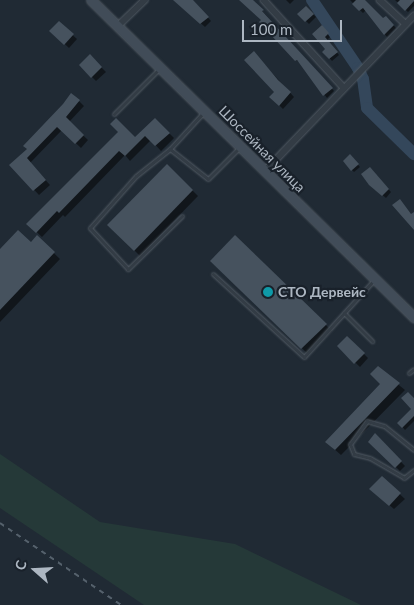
<!DOCTYPE html>
<html>
<head>
<meta charset="utf-8">
<style>
	body { margin:0 }
	#map { position:relative; width:414px; height:605px; overflow:hidden; background:#202a34; font-family:Lato,sans-serif }
	div>[style] { position:absolute }
	[style*='--x'] { left:calc(var(--x)*1px); top:calc(var(--y)*1px); width:calc(var(--w)*1px); rotate:calc(var(--a)*1deg) }
	.green>* { inset:0; background:#253938 }
	.shadow>* { inset:0; background:#0007 }
	.river>* { height:12px; margin:-6px; padding:0 6px; transform-origin:6px; border-radius:6px; background:#34475b }
	.building>* { inset:0; background:#46525e }
	.roads { filter:drop-shadow(0 0 1px #515a63) drop-shadow(0 0 1px #515a63) }
	.service>* { height:3px; margin:-1.5px; padding:0 1.5px; transform-origin:1.5px; border-radius:1.5px; background:#333c45 }
	.minor>* { height:5.5px; margin:-2.75px; padding:0 2.75px; transform-origin:2.75px; border-radius:2.75px; background:#333c45 }
	.secondary>* { height:9px; margin:-4.5px; padding:0 4.5px; transform-origin:4.5px; border-radius:4.5px; background:#414c58 }
	.rail>* { height:2px; margin-top:-1px; transform-origin:0; background:repeating-linear-gradient(90deg,#55616c 0 5px,transparent 0 10px) }
	.dots>* { width:14px; height:14px; translate:-50% -50%; box-sizing:border-box; border:2px solid #19212a; border-radius:50% }
	span { translate:-50% -50%; white-space:nowrap; text-align:center; line-height:1.15; -webkit-text-stroke:4.5px #19212a; paint-order:stroke }
	.street-label { font-size:14px; color:#adb7c2 }
	.poi-label { font-size:14px; color:#adb7c2; font-weight:700 }
	.left { translate:0 -50%; text-align:left }
	.north { position:absolute; left:10px; top:545px; width:50px; height:50px; -webkit-text-stroke:4px #19212a; paint-order:stroke; rotate:289deg; font-size:14px; font-weight:700; line-height:20px; text-align:center; color:#adb7c2 }
	.north::after { content:''; display:block; margin:auto; width:18px; height:22px; background:#adb7c2; clip-path:polygon(50% 0,100% 100%,50% 72%,0 100%) }
	.scale { position:absolute; left:242px; top:20px; width:100px; height:22px; box-sizing:border-box; border:2px solid #adb7c2; border-top:0; padding-left:6px; font-size:15px; line-height:18px; white-space:nowrap; color:#adb7c2; -webkit-text-stroke:4px #19212a; paint-order:stroke }
</style>
</head>
<body>
<div id="map">
	<div class="green">
		<div style="clip-path:polygon(0 454px,100px 522px,235px 544px,361px 605px,144px 605px,0 508px)"></div>
	</div>
	<div class="shadow">
		<div style="clip-path:polygon(175px 0,192px 0,211px 21px,205px 27px)"></div>
		<div style="clip-path:polygon(242px 0,251px 0,265px 14px,334px 91px,327px 98px,300px 62px,296px 60px,263px 20px)"></div>
		<div style="clip-path:polygon(286px 0,294px 0,290px 4px)"></div>
		<div style="clip-path:polygon(350px 0,364px 0,383px 20px,386px 17px,396px 28px,387px 37px,366px 10px,363px 13px)"></div>
		<div style="clip-path:polygon(395px 0,414px 0,414px 6px,408px 12px)"></div>
		<div style="clip-path:polygon(306px 7px,316px 17px,309px 24px,299px 14px)"></div>
		<div style="clip-path:polygon(59px 23px,77px 39px,69px 48px,51px 31px)"></div>
		<div style="clip-path:polygon(322px 26px,331px 36px,327px 40px,339px 55px,332px 61px,324px 52px,327px 49px)"></div>
		<div style="clip-path:polygon(254px 53px,294px 97px,283px 109px,271px 97px,275px 92px)"></div>
		<div style="clip-path:polygon(90px 56px,106px 72px,96px 81px,80px 65px)"></div>
		<div style="clip-path:polygon(72px 94px,84px 106px,69px 122px,88px 140px,81px 148px,62px 130px,30px 163px,50px 185px,39px 195px,11px 165px,29px 149px)"></div>
		<div style="clip-path:polygon(155px 119px,174px 138px,161px 151px,151px 140px,130px 161px,125px 155px,65px 217px,63px 215px,42px 237px,28px 224px,119px 132px,135px 139px)"></div>
		<div style="clip-path:polygon(350px 156px,360px 167px,354px 172px,352px 170px)"></div>
		<div style="clip-path:polygon(167px 165px,198px 196px,140px 256px,109px 225px)"></div>
		<div style="clip-path:polygon(370px 169px,391px 192px,386px 198px,373px 187px)"></div>
		<div style="clip-path:polygon(37px 237px,60px 259px,0 322px,0 251px,31px 244px)"></div>
		<div style="clip-path:polygon(235px 237px,332px 331px,308px 354px,211px 261px)"></div>
		<div style="clip-path:polygon(347px 337px,368px 358px,360px 367px,338px 346px)"></div>
		<div style="clip-path:polygon(378px 368px,405px 390px,341px 455px,333px 448px,382px 384px)"></div>
		<div style="clip-path:polygon(414px 399px,414px 421px,405px 430px,399px 423px,413px 409px)"></div>
		<div style="clip-path:polygon(379px 439px,405px 466px,400px 471px,370px 442px)"></div>
		<div style="clip-path:polygon(382px 478px,405px 499px,394px 509px,375px 493px)"></div>
	</div>
	<div class="river">
		<div style="--x:312;--y:0;--w:82;--a:55.9"></div>
		<div style="--x:358;--y:68;--w:12;--a:66"></div>
		<div style="--x:363;--y:79;--w:29;--a:82"></div>
		<div style="--x:367;--y:108;--w:66;--a:44.4"></div>
	</div>
	<div class="building">
		<div style="clip-path:polygon(173px 0,193px 0,209px 17px,200px 24px)"></div>
		<div style="clip-path:polygon(239px 0,253px 0,264px 10px,262px 11px,333px 88px,323px 96px,297px 60px,295px 61px,259px 22px,261px 20px)"></div>
		<div style="clip-path:polygon(356px 0,365px 0,383px 18px,386px 16px,394px 25px,384px 35px,363px 8px,359px 11px,352px 4px)"></div>
		<div style="clip-path:polygon(400px 0,414px 0,414px 1px,405px 11px,397px 3px)"></div>
		<div style="clip-path:polygon(306px 6px,314px 14px,305px 22px,297px 14px)"></div>
		<div style="clip-path:polygon(59px 21px,74px 34px,64px 45px,49px 31px)"></div>
		<div style="clip-path:polygon(322px 25px,329px 33px,325px 37px,338px 52px,329px 59px,322px 52px,325px 49px,312px 34px)"></div>
		<div style="clip-path:polygon(254px 51px,278px 80px,291px 92px,279px 106px,269px 97px,274px 92px,244px 60px)"></div>
		<div style="clip-path:polygon(90px 54px,102px 67px,91px 78px,79px 65px)"></div>
		<div style="clip-path:polygon(71px 93px,80px 100px,66px 117px,84px 135px,75px 144px,57px 127px,27px 158px,46px 180px,33px 191px,9px 165px,27px 149px,23px 146px,63px 104px)"></div>
		<div style="clip-path:polygon(116px 118px,135px 137px,155px 118px,170px 133px,155px 146px,145px 136px,125px 156px,119px 151px,59px 213px,57px 211px,36px 233px,26px 224px,118px 132px,110px 124px)"></div>
		<div style="clip-path:polygon(350px 154px,359px 164px,351px 171px,343px 161px)"></div>
		<div style="clip-path:polygon(167px 164px,193px 190px,134px 251px,107px 225px)"></div>
		<div style="clip-path:polygon(370px 167px,389px 189px,382px 196px,369px 185px,361px 174px)"></div>
		<div style="clip-path:polygon(400px 199px,411px 214px,414px 212px,414px 230px,392px 205px)"></div>
		<div style="clip-path:polygon(18px 230px,31px 242px,37px 235px,55px 252px,0 310px,0 249px)"></div>
		<div style="clip-path:polygon(235px 235px,327px 324px,301px 349px,210px 261px)"></div>
		<div style="clip-path:polygon(347px 336px,365px 353px,354px 364px,337px 346px)"></div>
		<div style="clip-path:polygon(378px 366px,400px 383px,335px 450px,325px 442px,380px 384px,370px 374px)"></div>
		<div style="clip-path:polygon(408px 392px,414px 398px,414px 416px,402px 428px,397px 423px,411px 409px,401px 398px)"></div>
		<div style="clip-path:polygon(375px 433px,402px 461px,395px 468px,368px 442px)"></div>
		<div style="clip-path:polygon(382px 476px,401px 493px,389px 506px,369px 489px)"></div>
	</div>
	<div class="roads">
		<div class="service">
			<div style="--x:114;--y:114;--w:64;--a:-45"></div>
			<div style="--x:170;--y:149;--w:49;--a:-47.5"></div>
			<div style="--x:182;--y:216;--w:76;--a:135.5"></div>
			<div style="--x:128;--y:269;--w:56;--a:-132.8"></div>
			<div style="--x:90;--y:228;--w:69;--a:-48.5"></div>
			<div style="--x:136;--y:176;--w:43;--a:-38.5"></div>
			<div style="--x:170;--y:149;--w:48;--a:38.3"></div>
			<div style="--x:208;--y:179;--w:45;--a:-45"></div>
			<div style="--x:213;--y:274;--w:123;--a:42.4"></div>
			<div style="--x:304;--y:357;--w:105;--a:-47.7"></div>
			<div style="--x:344;--y:313;--w:40;--a:45"></div>
			<div style="--x:409;--y:373;--w:6;--a:-39"></div>
			<div style="--x:414;--y:450;--w:38;--a:-141"></div>
			<div style="--x:384;--y:426;--w:18;--a:-164"></div>
			<div style="--x:367;--y:421;--w:29;--a:126"></div>
			<div style="--x:350;--y:444;--w:11;--a:68"></div>
			<div style="--x:354;--y:454;--w:16;--a:14"></div>
			<div style="--x:370;--y:458;--w:39;--a:30"></div>
			<div style="--x:404;--y:478;--w:13;--a:-39"></div>
		</div>
		<div class="minor">
			<div style="--x:264;--y:0;--w:119;--a:47.7"></div>
			<div style="--x:380;--y:0;--w:35;--a:43"></div>
			<div style="--x:118;--y:26;--w:37;--a:-44"></div>
			<div style="--x:268;--y:168;--w:211;--a:-46.2"></div>
		</div>
		<div class="secondary">
			<div style="--x:91;--y:0;--w:453;--a:44.5"></div>
		</div>
	</div>
	<div class="rail">
		<div style="--x:0;--y:523;--w:146;--a:34.1"></div>
	</div>
	<div class="dots">
		<div style="left:268px;top:292px;background:#0f9aa8"></div>
	</div>
	<div class="street-label">
		<span style="left:262px;top:149px;rotate:45deg">Шоссейная улица</span>
	</div>
	<div class="poi-label">
		<span class="left" style="left:278px;top:292px">СТО Дервейс</span>
	</div>
	<div class="north">С</div>
	<div class="scale">100 m</div>
</div>
</body>
</html>
